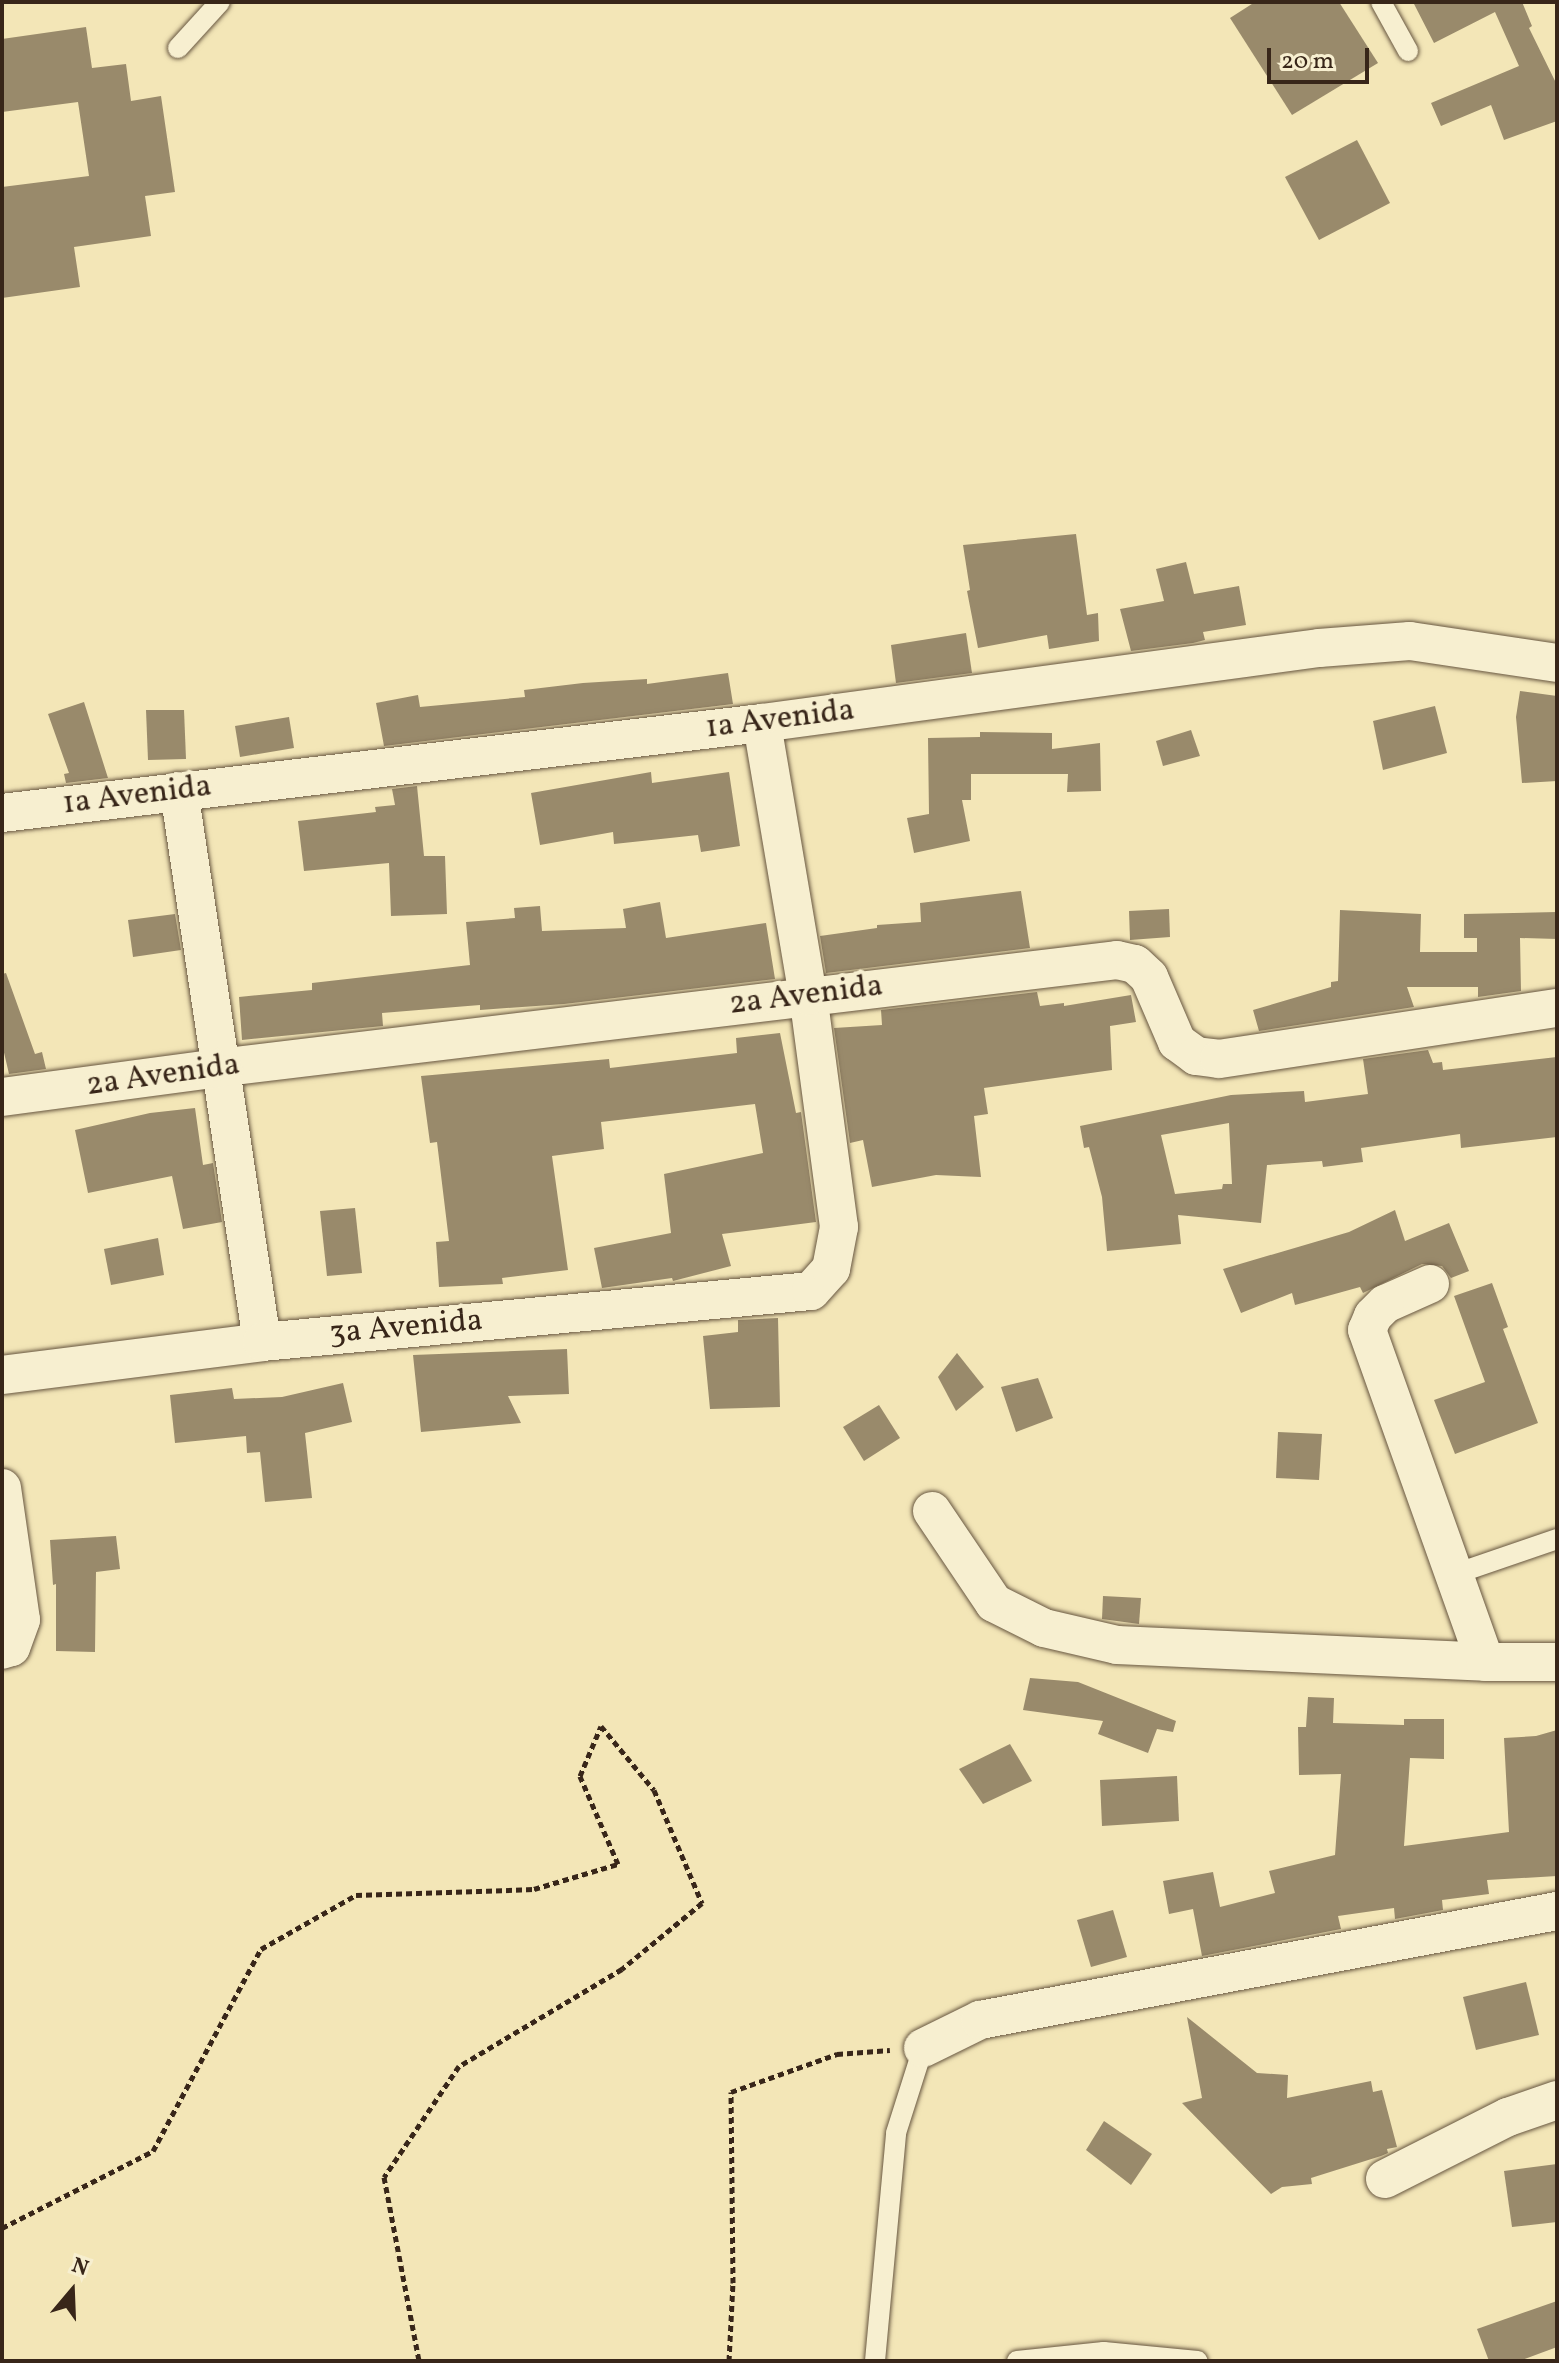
<!DOCTYPE html>
<html>
<head>
<meta charset="utf-8">
<style>
	body { margin:0 }
	#map { position:relative; width:1559px; height:2363px; overflow:hidden; background:#f3e6b7; font-family:Vollkorn,serif }
	div>[style] { position:absolute }
	[style*='--x'] { left:calc(var(--x)*1px); top:calc(var(--y)*1px); width:calc(var(--w)*1px); rotate:calc(var(--a)*1deg) }
	.building>* { inset:0; background:#998a6b }
	.path>* { height:5px; margin-top:-2.5px; transform-origin:0; background:repeating-linear-gradient(90deg,#382619 0 6px,transparent 0 10px) }
	.roads { filter:drop-shadow(0 0 2px #675640) drop-shadow(0 0 2px #675640) }
	.lane>* { height:20px; margin:-10px; padding:0 10px; transform-origin:10px; border-radius:10px; background:#f7efd0 }
	.street>* { height:38px; margin:-19px; padding:0 19px; transform-origin:19px; border-radius:19px; background:#f7efd0 }
	span { translate:-50% -50%; white-space:nowrap; text-align:center; line-height:1.15; -webkit-text-stroke:8px #f7efd0; paint-order:stroke }
	.street-label { font-size:32px; color:#382619 }
	.frame { position:absolute; inset:0; border:4px solid #382619; pointer-events:none }
	.north { position:absolute; left:32px; top:2251px; width:80px; height:80px; -webkit-text-stroke:6px #f7efd0; paint-order:stroke; rotate:19deg; font-size:22px; font-weight:700; line-height:32px; text-align:center; color:#382619 }
	.north::after { content:''; display:block; margin:auto; width:28px; height:36px; background:#382619; clip-path:polygon(50% 0,100% 100%,50% 72%,0 100%) }
	.scale { position:absolute; left:1267px; top:48px; width:102px; height:36px; box-sizing:border-box; border:4px solid #382619; border-top:0; padding-left:10px; font-size:24px; line-height:28px; white-space:nowrap; color:#382619; -webkit-text-stroke:6px #f7efd0; paint-order:stroke }
</style>
</head>
<body>
<div id="map">
	<div class="building">
		<div style="clip-path:polygon(1255px 2px,1339px 2px,1378px 63px,1292px 115px,1230px 18px)"></div>
		<div style="clip-path:polygon(1413px 2px,1522px 2px,1532px 26px,1529px 28px,1557px 85px,1557px 121px,1504px 140px,1491px 105px,1441px 126px,1431px 103px,1519px 66px,1495px 12px,1434px 43px)"></div>
		<div style="clip-path:polygon(86px 27px,92px 68px,126px 64px,131px 101px,161px 96px,175px 192px,145px 196px,151px 236px,74px 247px,80px 287px,2px 298px,2px 187px,89px 176px,78px 102px,2px 112px,2px 39px)"></div>
		<div style="clip-path:polygon(1357px 140px,1390px 203px,1319px 240px,1285px 177px)"></div>
		<div style="clip-path:polygon(1076px 534px,1087px 615px,1098px 613px,1099px 641px,1049px 649px,1047px 635px,978px 648px,967px 591px,970px 590px,963px 545px)"></div>
		<div style="clip-path:polygon(1186px 562px,1194px 594px,1239px 586px,1246px 625px,1203px 632px,1205px 640px,1193px 643px,1131px 651px,1120px 609px,1164px 601px,1156px 569px)"></div>
		<div style="clip-path:polygon(966px 633px,972px 673px,896px 683px,891px 645px)"></div>
		<div style="clip-path:polygon(728px 673px,733px 704px,384px 746px,376px 703px,418px 695px,420px 707px,525px 697px,524px 690px,583px 683px,647px 679px,647px 684px)"></div>
		<div style="clip-path:polygon(1520px 691px,1557px 696px,1557px 781px,1522px 783px,1516px 717px)"></div>
		<div style="clip-path:polygon(84px 702px,108px 778px,66px 783px,64px 774px,69px 773px,48px 714px)"></div>
		<div style="clip-path:polygon(1435px 706px,1447px 753px,1383px 770px,1373px 721px)"></div>
		<div style="clip-path:polygon(146px 710px,184px 710px,186px 759px,148px 760px)"></div>
		<div style="clip-path:polygon(289px 717px,294px 748px,240px 757px,235px 726px)"></div>
		<div style="clip-path:polygon(1191px 730px,1200px 756px,1163px 766px,1156px 741px)"></div>
		<div style="clip-path:polygon(980px 732px,1052px 733px,1052px 749px,1100px 743px,1101px 791px,1067px 792px,1068px 774px,971px 774px,971px 800px,962px 800px,970px 841px,914px 853px,907px 818px,929px 814px,928px 738px,980px 737px)"></div>
		<div style="clip-path:polygon(651px 772px,652px 783px,729px 772px,740px 846px,701px 852px,698px 835px,614px 844px,613px 832px,540px 845px,531px 793px)"></div>
		<div style="clip-path:polygon(417px 786px,424px 856px,445px 856px,447px 914px,391px 916px,389px 863px,304px 871px,298px 821px,376px 812px,375px 807px,395px 805px,392px 789px)"></div>
		<div style="clip-path:polygon(1021px 891px,1030px 948px,826px 973px,820px 936px,877px 928px,877px 925px,921px 922px,920px 903px)"></div>
		<div style="clip-path:polygon(660px 902px,666px 938px,766px 923px,775px 979px,564px 1004px,480px 1010px,480px 1005px,382px 1013px,383px 1026px,242px 1040px,239px 997px,312px 990px,312px 983px,470px 965px,466px 922px,515px 918px,514px 908px,540px 906px,542px 931px,626px 928px,623px 909px)"></div>
		<div style="clip-path:polygon(1169px 909px,1170px 937px,1130px 940px,1129px 911px)"></div>
		<div style="clip-path:polygon(1340px 910px,1421px 914px,1420px 952px,1477px 952px,1477px 938px,1464px 938px,1464px 914px,1557px 912px,1557px 939px,1520px 938px,1521px 991px,1478px 997px,1478px 987px,1407px 987px,1414px 1007px,1259px 1031px,1253px 1010px,1331px 987px,1331px 982px,1338px 981px)"></div>
		<div style="clip-path:polygon(175px 914px,181px 950px,133px 957px,128px 920px)"></div>
		<div style="clip-path:polygon(6px 973px,35px 1054px,42px 1052px,46px 1069px,9px 1074px,2px 1044px,2px 974px)"></div>
		<div style="clip-path:polygon(1037px 992px,1040px 1006px,1064px 1003px,1064px 1006px,1131px 995px,1136px 1022px,1110px 1026px,1112px 1070px,984px 1088px,988px 1114px,974px 1116px,981px 1177px,936px 1175px,872px 1187px,863px 1140px,850px 1143px,834px 1028px,882px 1025px,881px 1010px)"></div>
		<div style="clip-path:polygon(780px 1033px,796px 1113px,801px 1112px,816px 1222px,722px 1234px,731px 1266px,673px 1281px,672px 1278px,602px 1288px,594px 1248px,671px 1233px,664px 1174px,763px 1153px,755px 1104px,601px 1122px,604px 1149px,552px 1156px,568px 1270px,502px 1278px,503px 1284px,439px 1287px,436px 1242px,449px 1241px,437px 1142px,430px 1143px,421px 1076px,609px 1059px,610px 1068px,737px 1053px,736px 1038px)"></div>
		<div style="clip-path:polygon(evenodd,1428px 1050px,1433px 1063px,1442px 1062px,1443px 1070px,1557px 1057px,1557px 1137px,1461px 1148px,1460px 1134px,1361px 1148px,1363px 1162px,1323px 1167px,1322px 1161px,1267px 1165px,1261px 1223px,1178px 1215px,1181px 1244px,1107px 1251px,1102px 1197px,1089px 1147px,1084px 1148px,1080px 1126px,1231px 1095px,1304px 1091px,1305px 1102px,1368px 1094px,1363px 1059px,1428px 1050px,1229px 1123px,1232px 1184px,1223px 1184px,1222px 1189px,1175px 1194px,1161px 1135px,1229px 1123px)"></div>
		<div style="clip-path:polygon(195px 1108px,203px 1165px,213px 1163px,222px 1222px,183px 1229px,172px 1176px,88px 1193px,75px 1130px,150px 1113px)"></div>
		<div style="clip-path:polygon(355px 1208px,362px 1273px,327px 1276px,320px 1211px)"></div>
		<div style="clip-path:polygon(1395px 1210px,1405px 1241px,1449px 1223px,1469px 1271px,1451px 1278px,1442px 1266px,1422px 1264px,1363px 1293px,1360px 1287px,1295px 1305px,1292px 1293px,1241px 1313px,1223px 1269px,1349px 1232px)"></div>
		<div style="clip-path:polygon(158px 1238px,164px 1275px,111px 1285px,104px 1249px)"></div>
		<div style="clip-path:polygon(1492px 1283px,1508px 1327px,1503px 1329px,1538px 1423px,1455px 1454px,1434px 1400px,1485px 1382px,1454px 1296px)"></div>
		<div style="clip-path:polygon(778px 1318px,780px 1407px,710px 1409px,703px 1336px,738px 1332px,738px 1320px)"></div>
		<div style="clip-path:polygon(567px 1349px,569px 1394px,508px 1396px,521px 1423px,421px 1432px,413px 1355px)"></div>
		<div style="clip-path:polygon(957px 1353px,984px 1387px,956px 1411px,938px 1377px)"></div>
		<div style="clip-path:polygon(1038px 1378px,1053px 1418px,1016px 1432px,1001px 1387px)"></div>
		<div style="clip-path:polygon(343px 1383px,352px 1422px,305px 1433px,312px 1498px,265px 1502px,260px 1452px,247px 1453px,246px 1436px,175px 1443px,170px 1395px,232px 1388px,234px 1399px,282px 1397px)"></div>
		<div style="clip-path:polygon(879px 1405px,900px 1438px,864px 1461px,843px 1427px)"></div>
		<div style="clip-path:polygon(1278px 1432px,1322px 1434px,1319px 1480px,1276px 1478px)"></div>
		<div style="clip-path:polygon(116px 1536px,120px 1569px,96px 1572px,95px 1652px,56px 1651px,56px 1584px,53px 1585px,50px 1540px)"></div>
		<div style="clip-path:polygon(1103px 1596px,1141px 1598px,1139px 1624px,1102px 1619px)"></div>
		<div style="clip-path:polygon(1030px 1678px,1078px 1682px,1176px 1721px,1173px 1732px,1157px 1729px,1148px 1753px,1098px 1734px,1103px 1721px,1023px 1710px)"></div>
		<div style="clip-path:polygon(1308px 1697px,1334px 1698px,1333px 1723px,1404px 1725px,1404px 1719px,1444px 1719px,1444px 1759px,1410px 1758px,1404px 1846px,1509px 1832px,1504px 1738px,1536px 1736px,1557px 1730px,1557px 1876px,1487px 1880px,1489px 1894px,1442px 1900px,1443px 1910px,1395px 1919px,1394px 1908px,1338px 1916px,1341px 1929px,1202px 1956px,1193px 1909px,1169px 1914px,1163px 1881px,1213px 1872px,1220px 1907px,1275px 1893px,1269px 1871px,1335px 1855px,1341px 1774px,1299px 1775px,1298px 1727px,1306px 1727px)"></div>
		<div style="clip-path:polygon(1010px 1744px,1032px 1781px,983px 1804px,959px 1769px)"></div>
		<div style="clip-path:polygon(1177px 1776px,1179px 1821px,1102px 1826px,1100px 1780px)"></div>
		<div style="clip-path:polygon(1113px 1910px,1127px 1957px,1091px 1967px,1077px 1920px)"></div>
		<div style="clip-path:polygon(1526px 1982px,1539px 2035px,1476px 2050px,1463px 1997px)"></div>
		<div style="clip-path:polygon(1187px 2017px,1257px 2073px,1288px 2075px,1287px 2098px,1371px 2081px,1373px 2092px,1382px 2090px,1397px 2147px,1387px 2149px,1388px 2153px,1381px 2156px,1311px 2178px,1312px 2184px,1282px 2187px,1271px 2194px,1182px 2103px,1202px 2098px)"></div>
		<div style="clip-path:polygon(1104px 2121px,1152px 2154px,1131px 2185px,1086px 2150px)"></div>
		<div style="clip-path:polygon(1557px 2164px,1557px 2222px,1512px 2227px,1504px 2171px)"></div>
		<div style="clip-path:polygon(1557px 2301px,1557px 2347px,1519px 2361px,1489px 2361px,1477px 2329px)"></div>
	</div>
	<div class="path">
		<div style="--x:2;--y:2228;--w:169;--a:-27"></div>
		<div style="--x:153;--y:2151;--w:229;--a:-61.9"></div>
		<div style="--x:261;--y:1949;--w:109;--a:-29.6"></div>
		<div style="--x:356;--y:1895;--w:178;--a:-1.9"></div>
		<div style="--x:534;--y:1889;--w:88;--a:-16.6"></div>
		<div style="--x:618;--y:1864;--w:96;--a:-113.4"></div>
		<div style="--x:580;--y:1776;--w:54;--a:-67.2"></div>
		<div style="--x:601;--y:1726;--w:83;--a:50.4"></div>
		<div style="--x:654;--y:1790;--w:123;--a:67"></div>
		<div style="--x:702;--y:1903;--w:104;--a:140.5"></div>
		<div style="--x:622;--y:1969;--w:190;--a:149.2"></div>
		<div style="--x:459;--y:2066;--w:134;--a:124"></div>
		<div style="--x:384;--y:2177;--w:187;--a:79.2"></div>
		<div style="--x:729;--y:2361;--w:78;--a:-87.1"></div>
		<div style="--x:733;--y:2283;--w:191;--a:-90.6"></div>
		<div style="--x:731;--y:2092;--w:113;--a:-19.7"></div>
		<div style="--x:837;--y:2054;--w:53;--a:-4.3"></div>
	</div>
	<div class="roads">
		<div class="lane">
			<div style="--x:1381;--y:2;--w:56;--a:61.1"></div>
			<div style="--x:178;--y:48;--w:62;--a:-47.6"></div>
			<div style="--x:1455;--y:1574;--w:108;--a:-18.9"></div>
			<div style="--x:875;--y:2361;--w:229;--a:-84.7"></div>
			<div style="--x:896;--y:2133;--w:89;--a:-72.4"></div>
			<div style="--x:1017;--y:2361;--w:87;--a:-5.9"></div>
			<div style="--x:1104;--y:2352;--w:94;--a:5.5"></div>
		</div>
		<div class="street">
			<div style="--x:179;--y:791;--w:557;--a:81.43"></div>
			<div style="--x:2;--y:813;--w:765;--a:-6.75"></div>
			<div style="--x:762;--y:723;--w:562;--a:-7.67"></div>
			<div style="--x:1319;--y:648;--w:91;--a:-4.4"></div>
			<div style="--x:1410;--y:641;--w:149;--a:8.5"></div>
			<div style="--x:2;--y:1097;--w:218;--a:-7.6"></div>
			<div style="--x:218;--y:1068;--w:905;--a:-6.85"></div>
			<div style="--x:1117;--y:960;--w:18;--a:13"></div>
			<div style="--x:1135;--y:964;--w:19;--a:43"></div>
			<div style="--x:1149;--y:977;--w:71;--a:66.7"></div>
			<div style="--x:1177;--y:1042;--w:24;--a:36"></div>
			<div style="--x:1196;--y:1056;--w:23;--a:7"></div>
			<div style="--x:1219;--y:1059;--w:342;--a:-8.6"></div>
			<div style="--x:1430;--y:1284;--w:49;--a:156"></div>
			<div style="--x:1385;--y:1304;--w:17;--a:135"></div>
			<div style="--x:1373;--y:1316;--w:15;--a:113"></div>
			<div style="--x:1367;--y:1330;--w:352;--a:70.4"></div>
			<div style="--x:2;--y:1375;--w:262;--a:-7.2"></div>
			<div style="--x:262;--y:1342;--w:551;--a:-5.31"></div>
			<div style="--x:811;--y:1291;--w:30;--a:-48"></div>
			<div style="--x:831;--y:1269;--w:43;--a:-79.2"></div>
			<div style="--x:839;--y:1227;--w:233;--a:-97.6"></div>
			<div style="--x:808;--y:996;--w:277;--a:-99.6"></div>
			<div style="--x:2;--y:1488;--w:133;--a:81.8"></div>
			<div style="--x:21;--y:1620;--w:29;--a:110"></div>
			<div style="--x:11;--y:1647;--w:9;--a:162"></div>
			<div style="--x:932;--y:1511;--w:111;--a:56"></div>
			<div style="--x:994;--y:1603;--w:56;--a:26.6"></div>
			<div style="--x:1044;--y:1628;--w:75;--a:13.1"></div>
			<div style="--x:1117;--y:1645;--w:368;--a:2.6"></div>
			<div style="--x:1485;--y:1662;--w:72;--a:0"></div>
			<div style="--x:923;--y:2048;--w:64;--a:-26.2"></div>
			<div style="--x:980;--y:2020;--w:587;--a:-10.7"></div>
			<div style="--x:1385;--y:2179;--w:138;--a:-26.8"></div>
			<div style="--x:1508;--y:2117;--w:52;--a:-19.1"></div>
		</div>
	</div>
	<div class="street-label">
		<span style="left:780px;top:720px;rotate:-7deg">1a Avenida</span>
		<span style="left:137px;top:796px;rotate:-7deg">1a Avenida</span>
		<span style="left:806px;top:996px;rotate:-7deg">2a Avenida</span>
		<span style="left:163px;top:1076px;rotate:-8deg">2a Avenida</span>
		<span style="left:406px;top:1328px;rotate:-5deg">3a Avenida</span>
	</div>
	<div class="frame"></div>
	<div class="north">N</div>
	<div class="scale">20 m</div>
</div>
</body>
</html>
